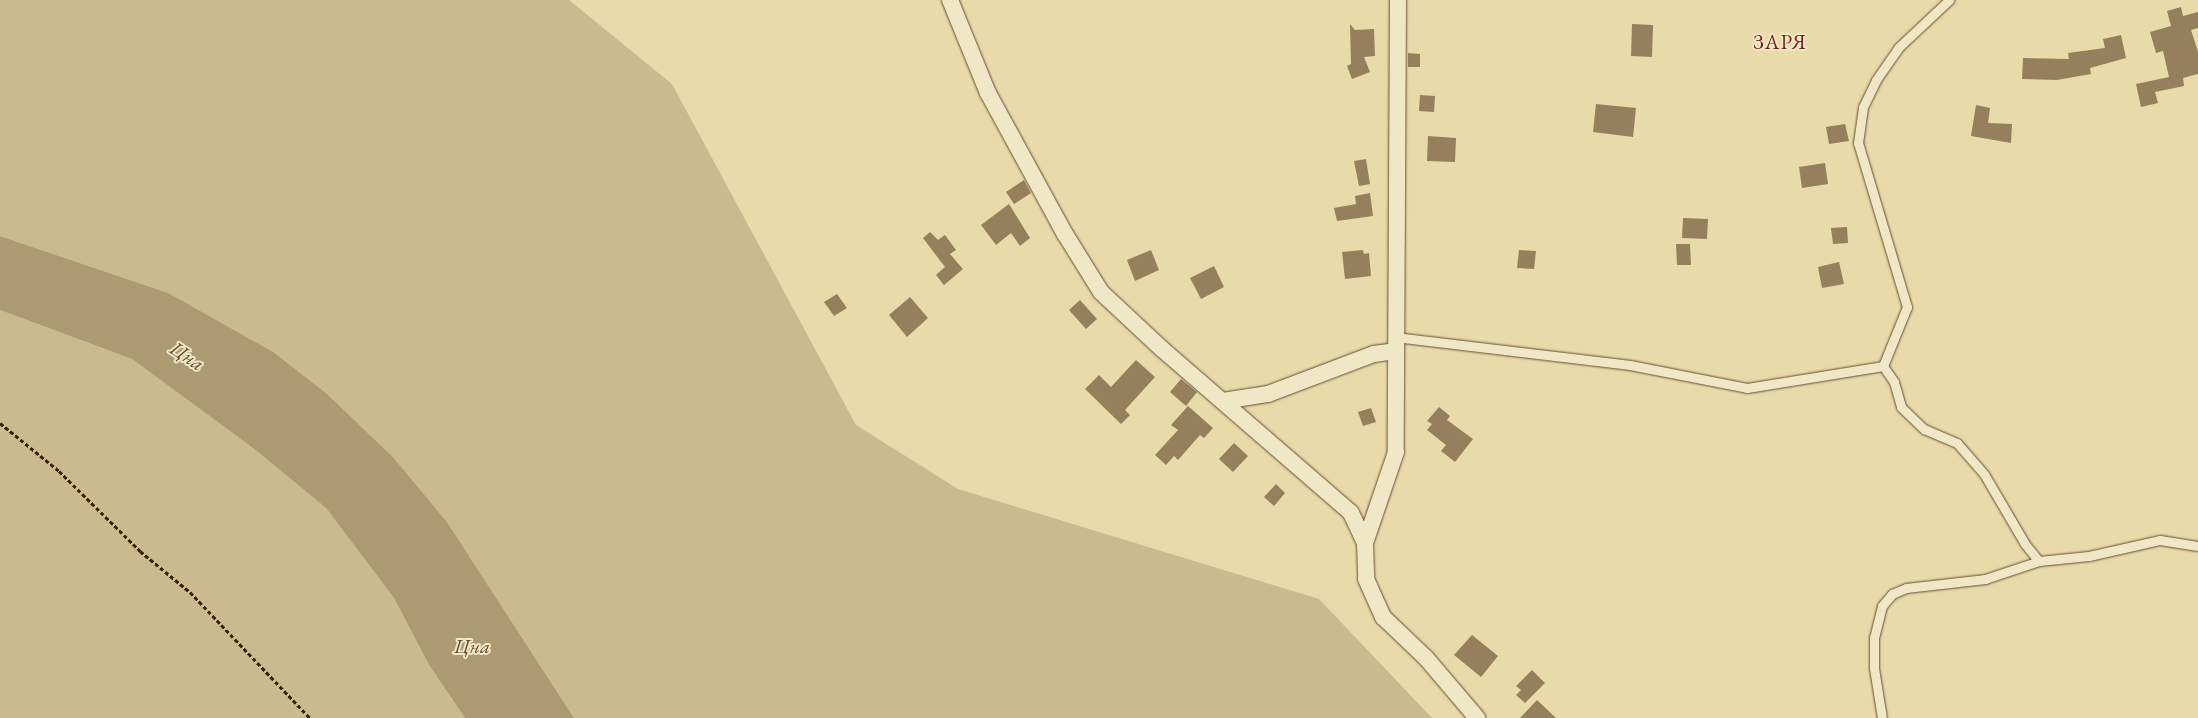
<!DOCTYPE html>
<html>
<head>
<meta charset="utf-8">
<style>
	body { margin:0 }
	#map { position:relative; width:2198px; height:718px; overflow:hidden; background:#e8daa9; font-family:"EB Garamond",serif }
	div>[style] { position:absolute }
	[style*='--x'] { left:calc(var(--x)*1px); top:calc(var(--y)*1px); width:calc(var(--w)*1px); rotate:calc(var(--a)*1deg) }
	.green>* { inset:0; background:#cbba8e }
	.water>* { inset:0; background:#ae9a72 }
	.building>* { inset:0; background:#967f5c }
	.path>* { height:3px; margin-top:-1.5px; transform-origin:0; background:repeating-linear-gradient(90deg,#3e1d08 0 4px,transparent 0 6.5px) }
	.roads { filter:drop-shadow(0 0 1px #684c30) drop-shadow(0 0 1px #684c30) }
	.lane>* { height:9px; margin:-4.5px; padding:0 4.5px; transform-origin:4.5px; border-radius:4.5px; background:#f0e7c7 }
	.street>* { height:16px; margin:-8px; padding:0 8px; transform-origin:8px; border-radius:8px; background:#f0e7c7 }
	span { translate:-50% -50%; white-space:nowrap; text-align:center; line-height:1.15; -webkit-text-stroke:4px #f0e7c7; paint-order:stroke }
	.water-label { font-size:20px; color:#65492d; font-style:italic }
	.quarter-label { font-size:21px; color:#7a1f14; letter-spacing:1px }
</style>
</head>
<body>
<div id="map">
	<div class="green">
		<div style="clip-path:polygon(0 0,569px 0,672px 84px,856px 425px,958px 489px,1319px 599px,1432px 718px,574px 718px,447px 522px,393px 457px,327px 394px,168px 293px,0 236px)"></div>
		<div style="clip-path:polygon(0 310px,132px 359px,253px 448px,326px 508px,394px 598px,429px 665px,465px 718px,0 718px)"></div>
	</div>
	<div class="water">
		<div style="clip-path:polygon(0 236px,168px 293px,273px 352px,327px 394px,393px 457px,447px 522px,574px 718px,465px 718px,429px 665px,394px 598px,326px 508px,253px 448px,132px 359px,0 310px)"></div>
	</div>
	<div class="building">
		<div style="clip-path:polygon(2181px 7px,2183px 16px,2198px 12px,2198px 28px,2191px 30px,2198px 52px,2198px 74px,2183px 78px,2184px 86px,2155px 92px,2158px 103px,2141px 107px,2136px 84px,2169px 77px,2163px 51px,2156px 53px,2150px 32px,2171px 26px,2167px 11px)"></div>
		<div style="clip-path:polygon(1350px 24px,1355px 30px,1374px 29px,1375px 56px,1364px 57px,1370px 72px,1352px 79px,1347px 66px,1351px 64px)"></div>
		<div style="clip-path:polygon(1632px 24px,1653px 25px,1652px 57px,1631px 56px)"></div>
		<div style="clip-path:polygon(2121px 35px,2126px 58px,2090px 68px,2091px 74px,2057px 80px,2022px 79px,2023px 58px,2069px 59px,2068px 53px,2105px 48px,2103px 39px)"></div>
		<div style="clip-path:polygon(1408px 53px,1420px 54px,1420px 67px,1408px 67px)"></div>
		<div style="clip-path:polygon(1420px 95px,1435px 96px,1434px 112px,1419px 111px)"></div>
		<div style="clip-path:polygon(1596px 104px,1636px 108px,1633px 137px,1593px 132px)"></div>
		<div style="clip-path:polygon(1976px 105px,1990px 108px,1988px 123px,2012px 124px,2011px 143px,1971px 136px)"></div>
		<div style="clip-path:polygon(1845px 124px,1849px 141px,1829px 144px,1826px 127px)"></div>
		<div style="clip-path:polygon(1428px 136px,1456px 138px,1455px 162px,1427px 161px)"></div>
		<div style="clip-path:polygon(1366px 159px,1370px 184px,1359px 186px,1354px 161px)"></div>
		<div style="clip-path:polygon(1825px 163px,1828px 184px,1802px 188px,1799px 167px)"></div>
		<div style="clip-path:polygon(1024px 180px,1031px 193px,1014px 204px,1006px 192px)"></div>
		<div style="clip-path:polygon(1370px 193px,1373px 216px,1337px 221px,1334px 208px,1356px 204px,1355px 196px)"></div>
		<div style="clip-path:polygon(1009px 204px,1030px 238px,1020px 246px,1011px 233px,996px 245px,981px 225px)"></div>
		<div style="clip-path:polygon(1683px 218px,1708px 219px,1707px 239px,1682px 238px)"></div>
		<div style="clip-path:polygon(1847px 227px,1848px 243px,1833px 244px,1831px 228px)"></div>
		<div style="clip-path:polygon(930px 232px,938px 240px,945px 235px,956px 250px,950px 254px,963px 269px,944px 285px,936px 275px,945px 267px,923px 238px)"></div>
		<div style="clip-path:polygon(1676px 244px,1690px 244px,1691px 265px,1677px 265px)"></div>
		<div style="clip-path:polygon(1151px 250px,1159px 270px,1135px 281px,1127px 260px)"></div>
		<div style="clip-path:polygon(1363px 250px,1364px 254px,1369px 253px,1371px 276px,1345px 279px,1342px 252px)"></div>
		<div style="clip-path:polygon(1519px 250px,1536px 251px,1534px 269px,1517px 268px)"></div>
		<div style="clip-path:polygon(1839px 262px,1844px 284px,1822px 288px,1818px 267px)"></div>
		<div style="clip-path:polygon(1214px 266px,1224px 287px,1201px 299px,1190px 278px)"></div>
		<div style="clip-path:polygon(837px 294px,847px 308px,834px 316px,824px 302px)"></div>
		<div style="clip-path:polygon(910px 297px,928px 318px,907px 337px,889px 315px)"></div>
		<div style="clip-path:polygon(1080px 300px,1097px 319px,1086px 329px,1069px 310px)"></div>
		<div style="clip-path:polygon(1136px 360px,1155px 377px,1125px 410px,1130px 415px,1121px 424px,1085px 389px,1099px 375px,1111px 387px)"></div>
		<div style="clip-path:polygon(1181px 379px,1197px 392px,1186px 406px,1170px 392px)"></div>
		<div style="clip-path:polygon(1188px 406px,1213px 428px,1204px 438px,1200px 435px,1178px 460px,1174px 456px,1166px 465px,1155px 455px,1178px 430px,1171px 425px)"></div>
		<div style="clip-path:polygon(1439px 407px,1450px 416px,1447px 420px,1473px 439px,1455px 462px,1441px 451px,1446px 445px,1427px 430px,1432px 424px,1427px 421px)"></div>
		<div style="clip-path:polygon(1371px 408px,1376px 422px,1363px 426px,1358px 412px)"></div>
		<div style="clip-path:polygon(1234px 443px,1248px 456px,1233px 472px,1219px 459px)"></div>
		<div style="clip-path:polygon(1276px 484px,1285px 493px,1274px 506px,1264px 497px)"></div>
		<div style="clip-path:polygon(1472px 635px,1498px 656px,1481px 677px,1454px 655px)"></div>
		<div style="clip-path:polygon(1532px 670px,1545px 683px,1525px 703px,1516px 695px,1521px 690px,1516px 686px)"></div>
		<div style="clip-path:polygon(1537px 700px,1556px 718px,1520px 718px)"></div>
	</div>
	<div class="path">
		<div style="--x:0;--y:423;--w:76;--a:39.1"></div>
		<div style="--x:59;--y:471;--w:114;--a:44.6"></div>
		<div style="--x:140;--y:551;--w:65;--a:39.4"></div>
		<div style="--x:190;--y:592;--w:174;--a:46.4"></div>
	</div>
	<div class="roads">
		<div class="lane">
			<div style="--x:1395;--y:337;--w:237;--a:6.8"></div>
			<div style="--x:1630;--y:365;--w:119;--a:11.1"></div>
			<div style="--x:1747;--y:388;--w:138;--a:-9.2"></div>
			<div style="--x:1883;--y:366;--w:19;--a:55"></div>
			<div style="--x:1894;--y:382;--w:26;--a:74"></div>
			<div style="--x:1901;--y:407;--w:32;--a:44"></div>
			<div style="--x:1924;--y:429;--w:36;--a:23"></div>
			<div style="--x:1957;--y:443;--w:41;--a:48.9"></div>
			<div style="--x:1984;--y:474;--w:81;--a:59.6"></div>
			<div style="--x:2025;--y:544;--w:22;--a:51"></div>
			<div style="--x:2039;--y:561;--w:50;--a:-5.7"></div>
			<div style="--x:2089;--y:556;--w:73;--a:-12.7"></div>
			<div style="--x:2160;--y:540;--w:38;--a:9"></div>
			<div style="--x:1883;--y:366;--w:64;--a:-67.9"></div>
			<div style="--x:1907;--y:307;--w:171;--a:-106.6"></div>
			<div style="--x:1858;--y:143;--w:36;--a:-82"></div>
			<div style="--x:1863;--y:107;--w:30;--a:-64"></div>
			<div style="--x:1876;--y:80;--w:40;--a:-55.1"></div>
			<div style="--x:1899;--y:47;--w:69;--a:-43.2"></div>
			<div style="--x:1882;--y:718;--w:51;--a:-99.1"></div>
			<div style="--x:1874;--y:668;--w:30;--a:-90"></div>
			<div style="--x:1874;--y:638;--w:33;--a:-76"></div>
			<div style="--x:1882;--y:606;--w:16;--a:-50"></div>
			<div style="--x:1892;--y:594;--w:15;--a:-23"></div>
			<div style="--x:1906;--y:588;--w:80;--a:-6.5"></div>
			<div style="--x:1985;--y:579;--w:57;--a:-18.4"></div>
		</div>
		<div class="street">
			<div style="--x:950;--y:0;--w:100;--a:67.8"></div>
			<div style="--x:988;--y:93;--w:161;--a:61.4"></div>
			<div style="--x:1065;--y:234;--w:68;--a:58.2"></div>
			<div style="--x:1101;--y:292;--w:83;--a:43.1"></div>
			<div style="--x:1162;--y:349;--w:250;--a:40.9"></div>
			<div style="--x:1351;--y:513;--w:33;--a:65"></div>
			<div style="--x:1398;--y:0;--w:452;--a:90.3"></div>
			<div style="--x:1396;--y:452;--w:96;--a:108.8"></div>
			<div style="--x:1365;--y:543;--w:36;--a:88"></div>
			<div style="--x:1366;--y:579;--w:42;--a:65.9"></div>
			<div style="--x:1383;--y:617;--w:59;--a:43.6"></div>
			<div style="--x:1426;--y:658;--w:79;--a:49.6"></div>
			<div style="--x:1223;--y:401;--w:46;--a:-8.8"></div>
			<div style="--x:1268;--y:394;--w:113;--a:-20.7"></div>
			<div style="--x:1374;--y:354;--w:21;--a:-8"></div>
		</div>
	</div>
	<div class="water-label">
		<span style="left:187px;top:356px;rotate:33deg">Цна</span>
		<span style="left:472px;top:646px">Цна</span>
	</div>
	<div class="quarter-label">
		<span style="left:1780px;top:42px">ЗАРЯ</span>
	</div>
</div>
</body>
</html>
